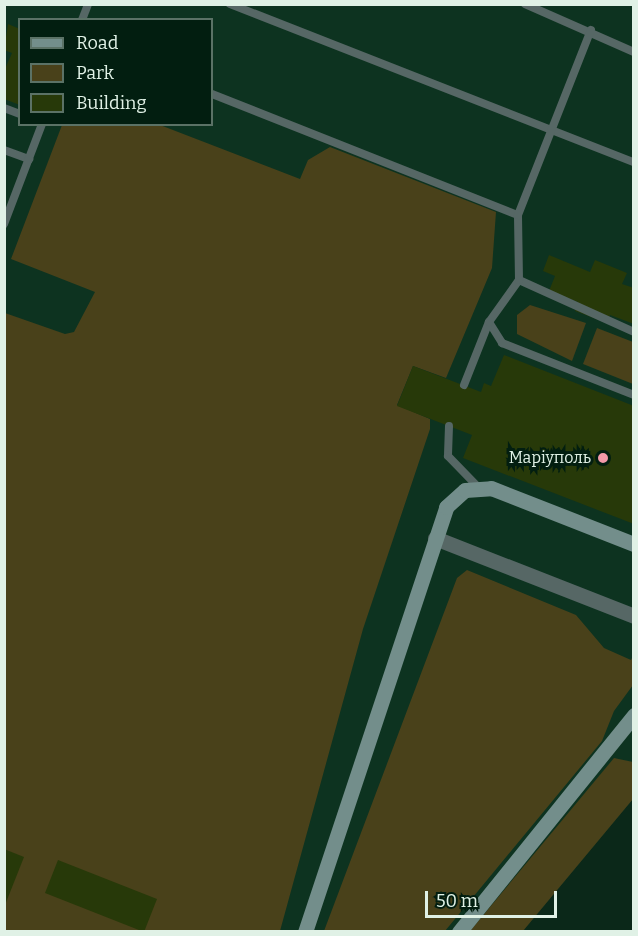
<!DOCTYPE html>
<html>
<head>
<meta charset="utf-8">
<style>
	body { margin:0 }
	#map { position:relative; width:638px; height:936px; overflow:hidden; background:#0b2819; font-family:Bitter,serif }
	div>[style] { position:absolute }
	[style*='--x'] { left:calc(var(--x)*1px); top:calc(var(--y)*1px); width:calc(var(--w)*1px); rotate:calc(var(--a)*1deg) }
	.built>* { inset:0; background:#0d3320 }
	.green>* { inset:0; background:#49411a }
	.building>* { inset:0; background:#273909 }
	.lane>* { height:8px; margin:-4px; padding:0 4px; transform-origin:4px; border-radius:4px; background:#566765 }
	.street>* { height:15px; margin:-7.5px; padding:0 7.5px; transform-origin:7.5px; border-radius:7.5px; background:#566765 }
	.secondary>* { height:15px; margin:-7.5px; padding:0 7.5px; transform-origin:7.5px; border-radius:7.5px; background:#738e8b }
	.dots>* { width:16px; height:16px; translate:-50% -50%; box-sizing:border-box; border:3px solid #021e10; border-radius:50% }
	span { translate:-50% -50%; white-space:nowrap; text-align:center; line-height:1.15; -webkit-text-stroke:6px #021e10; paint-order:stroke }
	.poi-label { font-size:16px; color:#e0f1e6 }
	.right { translate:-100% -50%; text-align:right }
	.frame { position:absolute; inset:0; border:6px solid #e0f1e6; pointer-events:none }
	.legend { position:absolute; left:18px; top:18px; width:195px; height:108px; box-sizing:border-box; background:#021e10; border:2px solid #5b7266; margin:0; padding:8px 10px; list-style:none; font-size:18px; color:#e0f1e6 }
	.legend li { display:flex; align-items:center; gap:12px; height:30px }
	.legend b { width:30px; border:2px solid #5b7266 }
	.scale { position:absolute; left:425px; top:891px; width:132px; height:27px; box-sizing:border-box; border:3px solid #e0f1e6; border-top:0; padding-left:8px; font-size:18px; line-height:21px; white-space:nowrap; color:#e0f1e6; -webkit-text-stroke:4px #021e10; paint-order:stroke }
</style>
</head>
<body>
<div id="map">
	<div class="built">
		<div style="clip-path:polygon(evenodd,5px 5px,633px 5px,633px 799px,523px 931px,5px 932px,5px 5px,20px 20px,212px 20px,212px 124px,20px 124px,20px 20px)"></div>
	</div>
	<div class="green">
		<div style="clip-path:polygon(62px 125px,160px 125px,300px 179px,308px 160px,330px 147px,496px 212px,492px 268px,446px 378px,413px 366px,397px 405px,430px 419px,430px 429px,363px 629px,280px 931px,5px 932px,5px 313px,65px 334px,74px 332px,95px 292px,11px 259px)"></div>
		<div style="clip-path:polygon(530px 305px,586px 323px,572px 361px,517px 334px,517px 315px)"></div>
		<div style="clip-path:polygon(597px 328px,633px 342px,633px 384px,583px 364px)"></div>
		<div style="clip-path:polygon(467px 570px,576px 615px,604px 648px,631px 660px,633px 656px,633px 685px,614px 711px,602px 741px,445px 931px,324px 931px,457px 578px)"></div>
		<div style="clip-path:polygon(614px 758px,633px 762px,633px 799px,523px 931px,470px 931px)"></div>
	</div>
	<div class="building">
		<div style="clip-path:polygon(8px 24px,20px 29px,20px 105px,4px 99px,4px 71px,12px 53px,4px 50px)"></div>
		<div style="clip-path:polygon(549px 255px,590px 272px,595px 260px,627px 273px,622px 284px,634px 288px,634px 324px,610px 315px,607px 323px,575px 311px,578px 302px,549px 291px,555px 276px,543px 271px)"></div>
		<div style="clip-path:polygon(504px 355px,634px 406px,634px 524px,463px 458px,472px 435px,397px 406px,413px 366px,481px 392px,484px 383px,491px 386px)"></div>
		<div style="clip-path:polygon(4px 849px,24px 857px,5px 905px,4px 905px)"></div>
		<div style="clip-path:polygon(58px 860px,157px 899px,144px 932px,45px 893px)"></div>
	</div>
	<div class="lane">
		<div style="--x:230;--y:4;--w:434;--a:21.4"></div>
		<div style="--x:525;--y:4;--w:119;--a:23.8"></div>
		<div style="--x:82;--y:20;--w:17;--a:-69"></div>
		<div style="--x:212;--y:94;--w:329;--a:21.6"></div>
		<div style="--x:4;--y:108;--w:17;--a:21"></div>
		<div style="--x:4;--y:150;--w:27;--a:20"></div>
		<div style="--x:4;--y:224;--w:107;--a:-69.2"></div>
		<div style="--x:519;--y:280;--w:126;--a:24.3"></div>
		<div style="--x:489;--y:322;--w:25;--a:58"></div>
		<div style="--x:502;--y:343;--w:142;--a:21.5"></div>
		<div style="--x:464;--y:385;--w:68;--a:-68.4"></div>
		<div style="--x:489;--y:322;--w:52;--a:-54.5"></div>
		<div style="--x:519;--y:280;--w:65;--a:-90.9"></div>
		<div style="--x:518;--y:215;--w:199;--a:-68.5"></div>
		<div style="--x:449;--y:426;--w:30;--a:92"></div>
		<div style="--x:448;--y:456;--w:46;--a:45.9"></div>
	</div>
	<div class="street">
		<div style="--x:435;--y:538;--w:214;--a:21.4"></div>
	</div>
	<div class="secondary">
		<div style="--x:305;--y:932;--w:448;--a:-71.6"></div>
		<div style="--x:446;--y:507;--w:25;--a:-42"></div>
		<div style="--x:465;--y:490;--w:26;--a:-4"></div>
		<div style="--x:491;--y:488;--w:154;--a:21.4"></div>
		<div style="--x:459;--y:932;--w:279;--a:-51.1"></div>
	</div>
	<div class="dots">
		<div style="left:603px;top:458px;background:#f39aa8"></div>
	</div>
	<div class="poi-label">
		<span class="right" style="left:591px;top:458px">Маріуполь</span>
	</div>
	<div class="frame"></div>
	<ul class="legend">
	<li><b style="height:8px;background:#738e8b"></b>Road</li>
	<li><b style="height:16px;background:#49411a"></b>Park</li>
	<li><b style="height:16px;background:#273909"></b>Building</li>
	</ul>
	<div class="scale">50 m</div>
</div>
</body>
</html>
